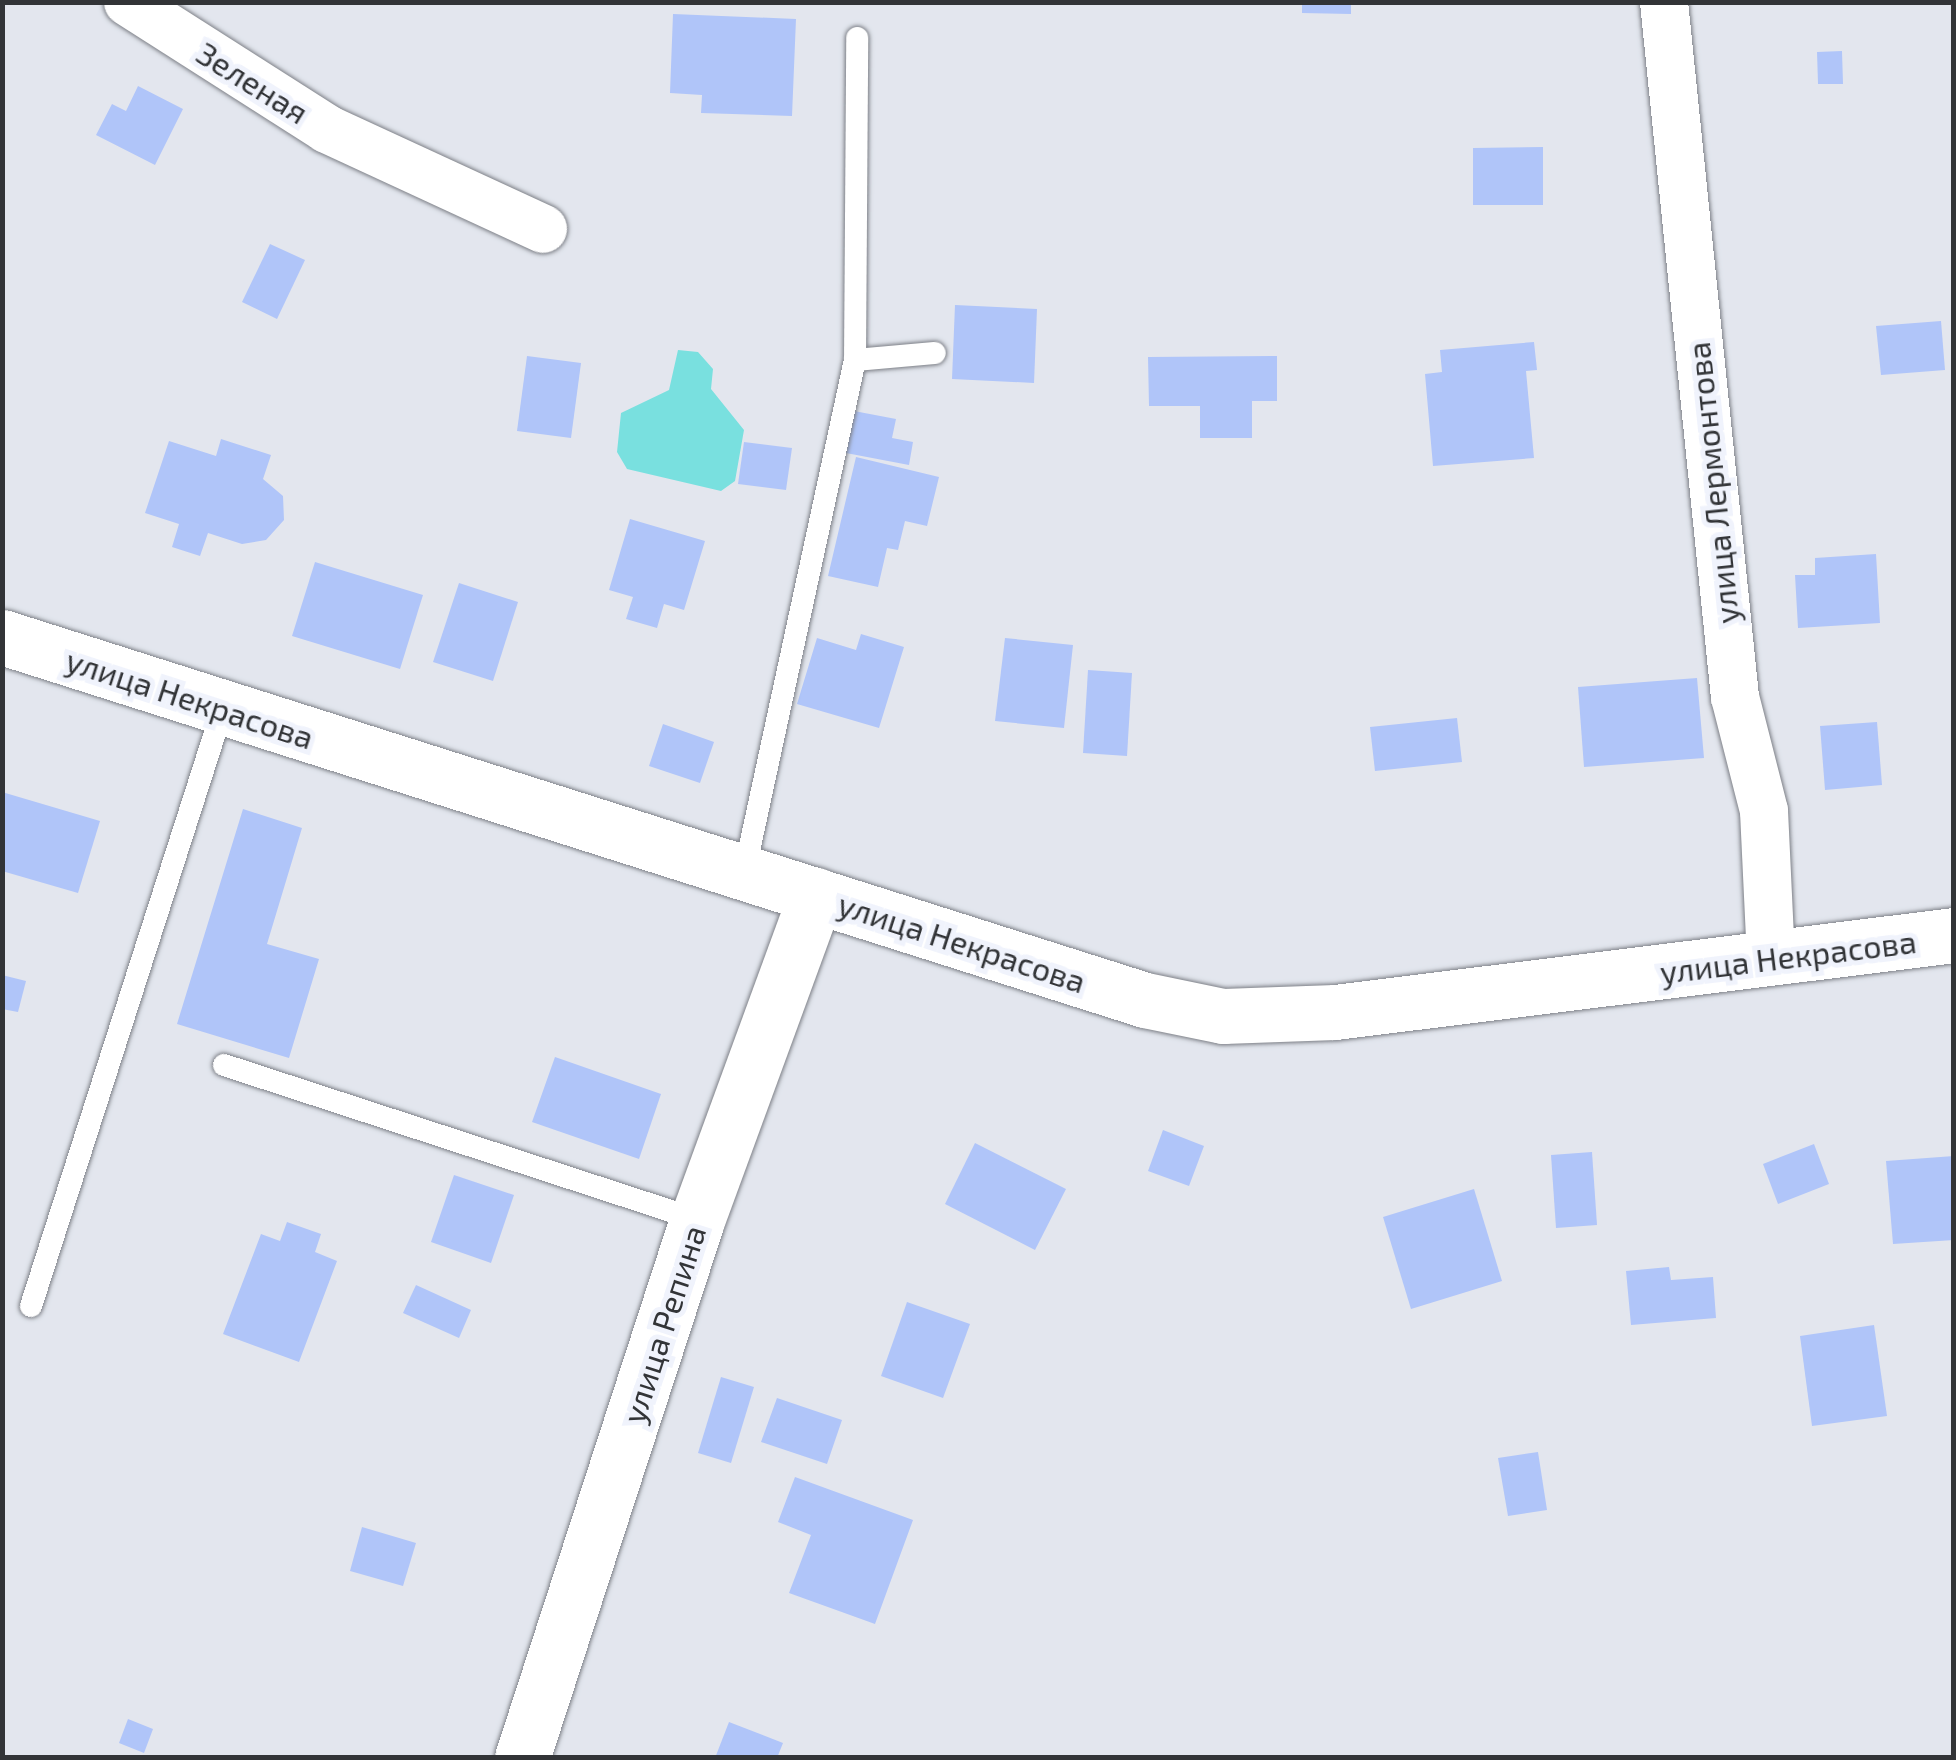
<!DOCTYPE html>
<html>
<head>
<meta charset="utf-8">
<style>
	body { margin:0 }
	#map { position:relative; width:1956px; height:1760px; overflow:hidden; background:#e3e6ee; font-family:"Exo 2",sans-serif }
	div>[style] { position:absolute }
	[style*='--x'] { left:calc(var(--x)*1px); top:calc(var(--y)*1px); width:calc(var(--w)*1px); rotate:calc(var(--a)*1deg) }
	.water>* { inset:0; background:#79e0df }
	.building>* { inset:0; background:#b0c5f9 }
	.roads { filter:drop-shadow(0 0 2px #7d8087) drop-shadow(0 0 2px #7d8087) }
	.service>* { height:22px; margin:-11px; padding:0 11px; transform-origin:11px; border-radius:11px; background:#fff }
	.minor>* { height:48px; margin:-24px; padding:0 24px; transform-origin:24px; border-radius:24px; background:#fff }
	.tertiary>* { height:55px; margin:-27.5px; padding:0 27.5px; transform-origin:27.5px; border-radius:27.5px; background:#fff }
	span { translate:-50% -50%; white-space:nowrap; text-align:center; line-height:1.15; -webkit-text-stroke:10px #f0f3fc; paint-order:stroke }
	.street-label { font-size:32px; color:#323437 }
	.frame { position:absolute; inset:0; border:5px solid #323437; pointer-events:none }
</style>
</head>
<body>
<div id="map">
	<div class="water">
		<div style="clip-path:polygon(678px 350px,698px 352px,713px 369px,711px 389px,744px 430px,735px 481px,721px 491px,627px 469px,617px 452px,621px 413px,669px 390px)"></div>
	</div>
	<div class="building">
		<div style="clip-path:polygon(1302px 2px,1351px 2px,1351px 14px,1302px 13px)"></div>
		<div style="clip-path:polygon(673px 14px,796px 19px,792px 116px,701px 113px,702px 95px,670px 93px)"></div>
		<div style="clip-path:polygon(1842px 51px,1843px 84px,1818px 84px,1817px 52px)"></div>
		<div style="clip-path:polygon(138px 86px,183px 109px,155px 165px,96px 135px,112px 104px,126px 111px)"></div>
		<div style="clip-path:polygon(1543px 147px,1543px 205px,1473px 205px,1473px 148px)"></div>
		<div style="clip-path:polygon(270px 244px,305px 260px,277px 319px,242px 302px)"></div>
		<div style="clip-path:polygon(955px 305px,1037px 309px,1034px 383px,952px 379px)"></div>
		<div style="clip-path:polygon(1941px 321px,1945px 370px,1881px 375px,1876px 326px)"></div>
		<div style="clip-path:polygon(1534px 342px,1537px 370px,1526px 371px,1534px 458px,1433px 466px,1425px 374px,1442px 372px,1440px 350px)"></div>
		<div style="clip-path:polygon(527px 356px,581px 363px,571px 438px,517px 431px)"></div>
		<div style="clip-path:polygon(1277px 356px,1277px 401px,1252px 401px,1252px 438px,1200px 438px,1200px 406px,1149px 406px,1148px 357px)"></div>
		<div style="clip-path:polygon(854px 411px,896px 419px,892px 438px,913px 442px,909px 465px,846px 453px)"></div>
		<div style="clip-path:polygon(221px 439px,271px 455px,263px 479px,283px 496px,284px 520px,266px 540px,242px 544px,208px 533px,200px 556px,172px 547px,179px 524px,145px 513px,169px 441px,216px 456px)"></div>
		<div style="clip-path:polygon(744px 442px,792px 448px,786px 490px,738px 484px)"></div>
		<div style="clip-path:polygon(856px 457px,939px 477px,927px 526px,905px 521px,898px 550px,887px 548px,878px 587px,828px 576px)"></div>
		<div style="clip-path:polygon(630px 519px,705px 541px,684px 610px,664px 604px,657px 628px,626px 619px,633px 597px,609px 590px)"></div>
		<div style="clip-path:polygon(1876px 554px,1880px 623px,1798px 628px,1795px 575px,1815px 575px,1815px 558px)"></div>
		<div style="clip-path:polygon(315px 562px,423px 595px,400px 669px,292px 636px)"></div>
		<div style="clip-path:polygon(459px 583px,518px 602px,493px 681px,433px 662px)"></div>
		<div style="clip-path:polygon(861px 634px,904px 647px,879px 728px,797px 704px,817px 638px,856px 650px)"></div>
		<div style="clip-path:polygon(1005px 638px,1073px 645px,1064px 728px,995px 721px)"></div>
		<div style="clip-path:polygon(1088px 670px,1132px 673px,1127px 756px,1083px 753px)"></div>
		<div style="clip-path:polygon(1697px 678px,1704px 758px,1584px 767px,1578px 687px)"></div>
		<div style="clip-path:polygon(1457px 718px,1462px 762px,1375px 771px,1370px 727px)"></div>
		<div style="clip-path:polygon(1877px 722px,1882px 785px,1825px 790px,1820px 726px)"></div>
		<div style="clip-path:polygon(663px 724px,714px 742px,700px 783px,649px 766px)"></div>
		<div style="clip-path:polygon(2px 792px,100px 821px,78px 893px,2px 871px)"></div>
		<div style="clip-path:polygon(243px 809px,302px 828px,267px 944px,319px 959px,289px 1058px,177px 1024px)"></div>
		<div style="clip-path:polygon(2px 975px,26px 981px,18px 1012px,2px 1009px)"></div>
		<div style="clip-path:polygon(555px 1057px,661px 1094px,639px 1159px,532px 1122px)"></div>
		<div style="clip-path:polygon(1163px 1130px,1204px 1146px,1189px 1186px,1148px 1171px)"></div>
		<div style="clip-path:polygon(975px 1143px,1066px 1189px,1035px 1250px,945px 1204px)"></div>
		<div style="clip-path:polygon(1814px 1144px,1829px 1184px,1778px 1204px,1763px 1164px)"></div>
		<div style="clip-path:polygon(1592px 1152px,1597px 1225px,1556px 1228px,1551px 1155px)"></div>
		<div style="clip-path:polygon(1954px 1156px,1954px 1240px,1893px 1244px,1886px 1161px)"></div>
		<div style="clip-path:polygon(454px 1175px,514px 1195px,491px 1263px,431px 1242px)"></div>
		<div style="clip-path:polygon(1474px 1189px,1502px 1281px,1411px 1309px,1383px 1217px)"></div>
		<div style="clip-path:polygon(287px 1222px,321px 1234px,315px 1252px,337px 1261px,299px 1362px,223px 1334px,261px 1234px,280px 1241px)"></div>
		<div style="clip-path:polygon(1669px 1267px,1671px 1280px,1713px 1277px,1716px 1318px,1631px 1325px,1626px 1271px)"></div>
		<div style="clip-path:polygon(416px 1285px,471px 1310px,459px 1338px,403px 1313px)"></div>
		<div style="clip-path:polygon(907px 1302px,970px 1324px,943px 1398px,881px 1376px)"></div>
		<div style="clip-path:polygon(1874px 1325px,1887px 1416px,1812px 1426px,1800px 1336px)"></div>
		<div style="clip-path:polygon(721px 1377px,754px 1387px,731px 1463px,698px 1453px)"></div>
		<div style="clip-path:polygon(777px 1398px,842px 1420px,827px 1464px,761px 1442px)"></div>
		<div style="clip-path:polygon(1538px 1452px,1547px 1510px,1508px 1516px,1498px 1458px)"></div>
		<div style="clip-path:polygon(795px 1477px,913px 1520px,875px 1624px,789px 1593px,811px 1535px,778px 1522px)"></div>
		<div style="clip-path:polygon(362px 1527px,416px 1543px,403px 1586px,350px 1571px)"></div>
		<div style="clip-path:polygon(128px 1719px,153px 1729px,144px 1753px,119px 1743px)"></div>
		<div style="clip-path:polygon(729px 1722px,783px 1743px,777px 1758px,715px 1758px)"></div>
	</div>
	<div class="roads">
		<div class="service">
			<div style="--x:855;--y:360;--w:322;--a:-89.6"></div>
			<div style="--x:745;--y:869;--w:521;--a:-77.81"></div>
			<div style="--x:855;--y:360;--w:80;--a:-5"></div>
			<div style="--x:224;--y:1065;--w:498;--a:18.1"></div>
			<div style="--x:31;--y:1306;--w:625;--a:-72.2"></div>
		</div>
		<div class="minor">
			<div style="--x:128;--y:2;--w:236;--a:32.5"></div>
			<div style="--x:327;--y:129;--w:238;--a:24.8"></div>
			<div style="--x:1664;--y:2;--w:699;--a:84.17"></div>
			<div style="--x:1735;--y:697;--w:118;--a:75.7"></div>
			<div style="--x:1764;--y:811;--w:149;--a:87.3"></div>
		</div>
		<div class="tertiary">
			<div style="--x:2;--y:637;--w:1199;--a:17.62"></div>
			<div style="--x:1145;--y:1000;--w:80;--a:11.6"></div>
			<div style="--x:1223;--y:1016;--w:112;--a:-2"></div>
			<div style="--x:1335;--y:1012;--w:624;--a:-7.09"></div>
			<div style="--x:522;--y:1758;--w:566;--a:-71.98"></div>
			<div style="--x:697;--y:1220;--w:346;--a:-69.9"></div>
		</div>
	</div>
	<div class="street-label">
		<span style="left:253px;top:82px;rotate:32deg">Зеленая</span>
		<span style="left:1712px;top:483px;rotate:-96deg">улица Лермонтова</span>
		<span style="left:190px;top:698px;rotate:18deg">улица Некрасова</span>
		<span style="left:962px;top:942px;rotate:18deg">улица Некрасова</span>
		<span style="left:1788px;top:956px;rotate:-7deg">улица Некрасова</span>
		<span style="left:663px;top:1324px;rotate:-72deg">улица Репина</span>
	</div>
	<div class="frame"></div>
</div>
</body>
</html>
